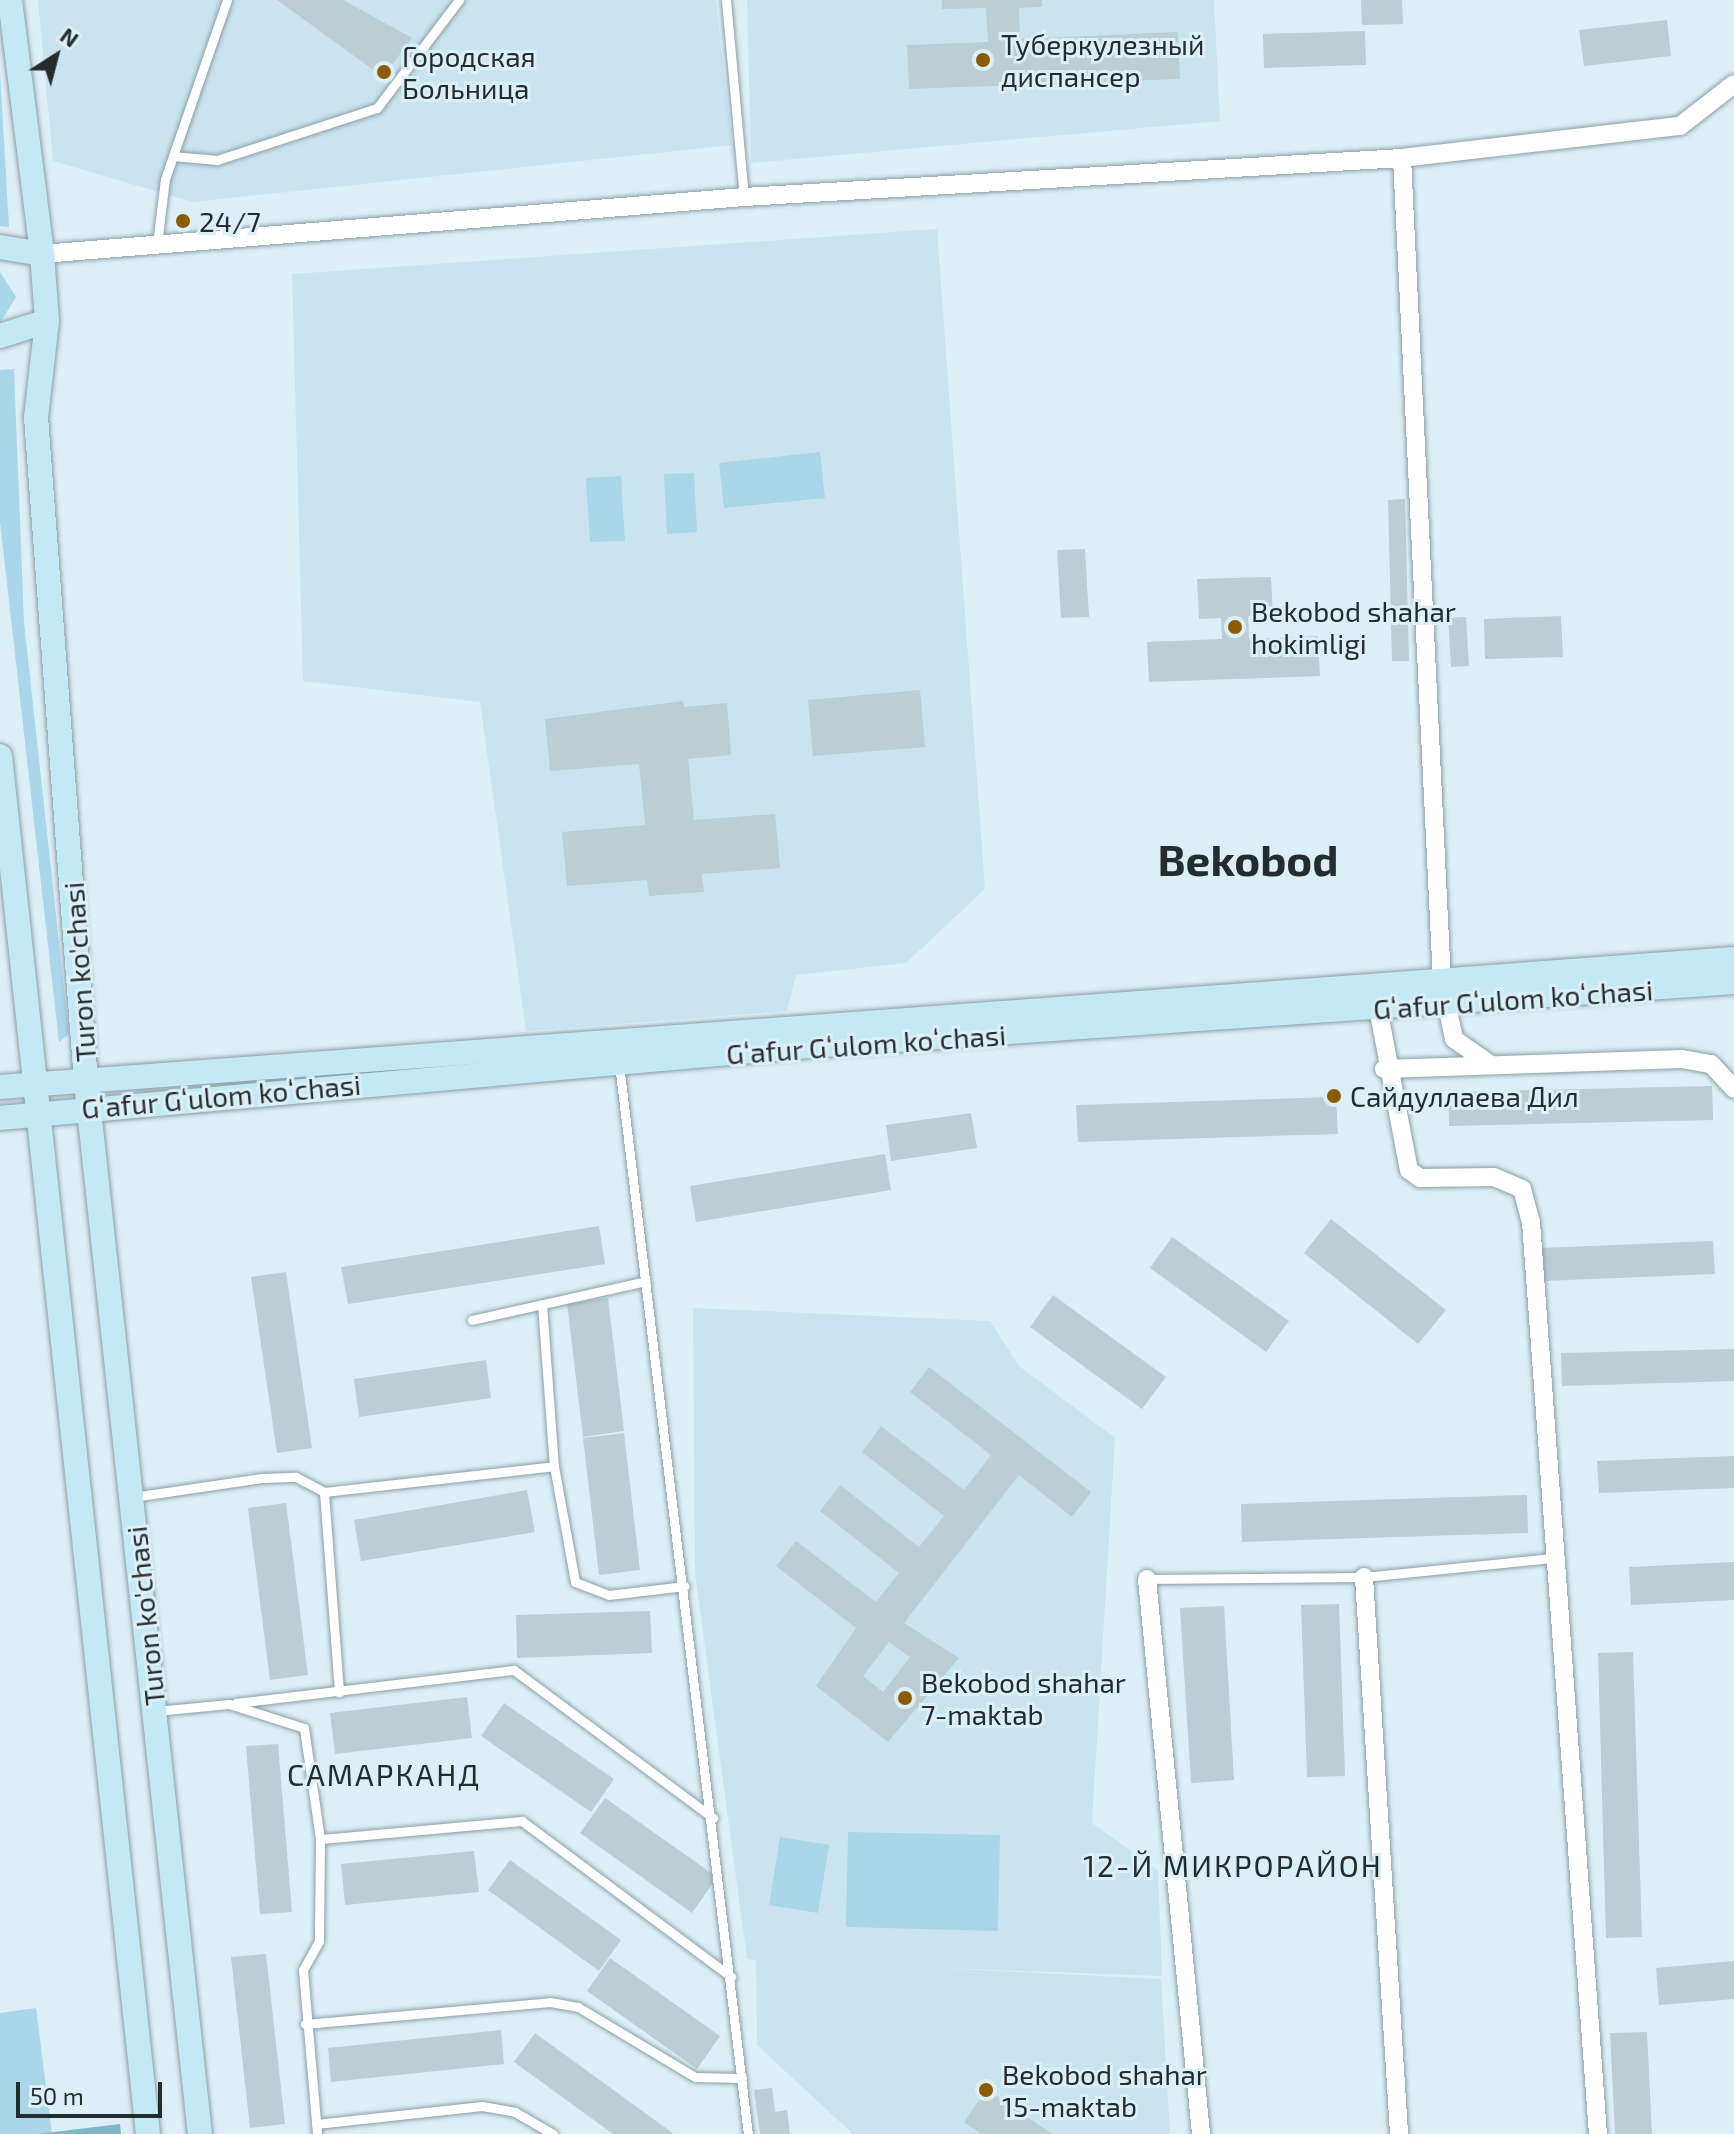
<!DOCTYPE html>
<html>
<head>
<meta charset="utf-8">
<style>
	body { margin:0 }
	#map { position:relative; width:1734px; height:2134px; overflow:hidden; background:#ddeff6; font-family:"Exo 2",sans-serif }
	div>[style] { position:absolute }
	[style*='--x'] { left:calc(var(--x)*1px); top:calc(var(--y)*1px); width:calc(var(--w)*1px); rotate:calc(var(--a)*1deg) }
	.built>* { inset:0; background:#c9e4ee }
	.green>* { inset:0; background:#a9d7e8 }
	.forest>* { inset:0; background:#7eb5c9 }
	.building>* { inset:0; background:#bccdd4 }
	.roads { filter:drop-shadow(0 0 2px #8c9ea4) drop-shadow(0 0 2px #8c9ea4) }
	.lane>* { height:9px; margin:-4.5px; padding:0 4.5px; transform-origin:4.5px; border-radius:4.5px; background:#fff }
	.street>* { height:18px; margin:-9px; padding:0 9px; transform-origin:9px; border-radius:9px; background:#fff }
	.secondary>* { height:24px; margin:-12px; padding:0 12px; transform-origin:12px; border-radius:12px; background:#c2e9f4 }
	.dots>* { width:22px; height:22px; translate:-50% -50%; box-sizing:border-box; border:4px solid #ddeff6; border-radius:50% }
	span { translate:-50% -50%; white-space:nowrap; text-align:center; line-height:1.15; -webkit-text-stroke:6px #ddeff6; paint-order:stroke }
	.poi-label { font-size:28px; color:#252c2e }
	.left { translate:0 -50%; text-align:left }
	.street-label { font-size:28px; color:#252c2e }
	.neighbourhood-label { font-size:30px; color:#252c2e; letter-spacing:2px }
	.town-label { font-size:44px; color:#252c2e; font-weight:700 }
	.north { position:absolute; left:16px; top:16px; width:80px; height:80px; -webkit-text-stroke:6px #ddeff6; paint-order:stroke; rotate:36deg; font-size:22px; font-weight:700; line-height:32px; text-align:center; color:#252c2e }
	.north::after { content:''; display:block; margin:auto; width:28px; height:36px; background:#252c2e; clip-path:polygon(50% 0,100% 100%,50% 72%,0 100%) }
	.scale { position:absolute; left:16px; top:2082px; width:146px; height:36px; box-sizing:border-box; border:4px solid #252c2e; border-top:0; padding-left:10px; font-size:24px; line-height:28px; white-space:nowrap; color:#252c2e; -webkit-text-stroke:6px #ddeff6; paint-order:stroke }
</style>
</head>
<body>
<div id="map">
	<div class="built">
		<div style="clip-path:polygon(38px 0,716px 0,732px 145px,193px 202px,53px 161px)"></div>
		<div style="clip-path:polygon(747px 0,1214px 0,1220px 121px,751px 163px)"></div>
		<div style="clip-path:polygon(937px 229px,985px 889px,906px 963px,796px 975px,787px 1011px,526px 1031px,480px 702px,303px 681px,292px 274px)"></div>
		<div style="clip-path:polygon(693px 1308px,990px 1321px,1019px 1366px,1115px 1438px,1092px 1823px,1158px 1870px,1162px 1976px,938px 1968px,1161px 1979px,1170px 2134px,853px 2134px,757px 2045px,756px 1960px,747px 1959px,695px 1573px)"></div>
	</div>
	<div class="green">
		<div style="clip-path:polygon(0 72px,9px 227px,0 226px)"></div>
		<div style="clip-path:polygon(0 272px,16px 297px,0 323px)"></div>
		<div style="clip-path:polygon(14px 369px,24px 622px,69px 1034px,59px 1042px,0 522px,0 370px)"></div>
		<div style="clip-path:polygon(820px 452px,825px 498px,724px 508px,719px 463px)"></div>
		<div style="clip-path:polygon(694px 473px,697px 532px,667px 534px,664px 474px)"></div>
		<div style="clip-path:polygon(621px 476px,625px 541px,590px 542px,586px 478px)"></div>
		<div style="clip-path:polygon(848px 1832px,1000px 1835px,998px 1931px,846px 1927px)"></div>
		<div style="clip-path:polygon(780px 1837px,829px 1845px,818px 1913px,769px 1905px)"></div>
		<div style="clip-path:polygon(36px 2008px,52px 2134px,0 2134px,0 2013px)"></div>
	</div>
	<div class="forest">
		<div style="clip-path:polygon(120px 2124px,121px 2134px,37px 2134px)"></div>
	</div>
	<div class="building">
		<div style="clip-path:polygon(277px 0,343px 0,412px 38px,383px 77px)"></div>
		<div style="clip-path:polygon(942px 0,1042px 0,1042px 7px,1019px 8px,1020px 39px,1178px 32px,1180px 79px,909px 89px,907px 45px,988px 42px,986px 8px,942px 9px)"></div>
		<div style="clip-path:polygon(1361px 0,1402px 0,1403px 24px,1362px 25px)"></div>
		<div style="clip-path:polygon(1667px 20px,1671px 56px,1584px 66px,1579px 30px)"></div>
		<div style="clip-path:polygon(1365px 31px,1366px 65px,1264px 68px,1263px 34px)"></div>
		<div style="clip-path:polygon(1405px 499px,1409px 661px,1392px 661px,1388px 500px)"></div>
		<div style="clip-path:polygon(1085px 549px,1089px 617px,1061px 618px,1057px 550px)"></div>
		<div style="clip-path:polygon(1271px 577px,1273px 615px,1248px 616px,1249px 639px,1318px 636px,1320px 676px,1149px 682px,1147px 642px,1222px 639px,1221px 618px,1199px 619px,1197px 579px)"></div>
		<div style="clip-path:polygon(1561px 616px,1563px 657px,1485px 659px,1484px 619px)"></div>
		<div style="clip-path:polygon(1466px 617px,1469px 666px,1451px 667px,1448px 618px)"></div>
		<div style="clip-path:polygon(920px 690px,925px 747px,813px 756px,808px 700px)"></div>
		<div style="clip-path:polygon(683px 701px,684px 707px,727px 703px,731px 755px,688px 759px,694px 820px,775px 814px,780px 868px,702px 874px,704px 892px,649px 896px,647px 880px,567px 886px,562px 832px,645px 825px,639px 764px,550px 771px,545px 719px)"></div>
		<div style="clip-path:polygon(1712px 1086px,1713px 1120px,1449px 1126px,1448px 1092px)"></div>
		<div style="clip-path:polygon(1336px 1097px,1338px 1134px,1078px 1142px,1076px 1105px)"></div>
		<div style="clip-path:polygon(971px 1113px,977px 1148px,891px 1161px,886px 1125px)"></div>
		<div style="clip-path:polygon(885px 1154px,891px 1190px,696px 1222px,690px 1186px)"></div>
		<div style="clip-path:polygon(1331px 1219px,1446px 1310px,1418px 1344px,1304px 1253px)"></div>
		<div style="clip-path:polygon(599px 1226px,605px 1264px,348px 1304px,341px 1267px)"></div>
		<div style="clip-path:polygon(1172px 1237px,1289px 1321px,1266px 1352px,1150px 1268px)"></div>
		<div style="clip-path:polygon(1713px 1241px,1715px 1274px,1544px 1281px,1542px 1248px)"></div>
		<div style="clip-path:polygon(286px 1272px,312px 1448px,277px 1453px,251px 1277px)"></div>
		<div style="clip-path:polygon(1053px 1295px,1166px 1377px,1142px 1409px,1030px 1327px)"></div>
		<div style="clip-path:polygon(608px 1298px,624px 1431px,583px 1437px,567px 1303px)"></div>
		<div style="clip-path:polygon(1734px 1349px,1734px 1381px,1562px 1386px,1561px 1353px)"></div>
		<div style="clip-path:polygon(486px 1360px,491px 1398px,359px 1417px,354px 1379px)"></div>
		<div style="clip-path:polygon(evenodd,929px 1367px,1091px 1492px,1072px 1517px,1019px 1475px,904px 1623px,959px 1658px,888px 1742px,816px 1686px,856px 1628px,776px 1566px,796px 1541px,876px 1602px,899px 1573px,820px 1511px,840px 1485px,919px 1547px,944px 1516px,862px 1452px,881px 1426px,964px 1490px,991px 1455px,910px 1392px,929px 1367px,889px 1642px,910px 1657px,883px 1692px,863px 1676px,889px 1642px)"></div>
		<div style="clip-path:polygon(624px 1433px,640px 1570px,599px 1575px,583px 1438px)"></div>
		<div style="clip-path:polygon(1734px 1456px,1734px 1488px,1599px 1493px,1597px 1461px)"></div>
		<div style="clip-path:polygon(527px 1490px,535px 1532px,361px 1561px,354px 1520px)"></div>
		<div style="clip-path:polygon(1527px 1495px,1528px 1533px,1242px 1542px,1241px 1504px)"></div>
		<div style="clip-path:polygon(286px 1503px,308px 1675px,270px 1680px,248px 1508px)"></div>
		<div style="clip-path:polygon(1734px 1562px,1734px 1600px,1631px 1605px,1629px 1567px)"></div>
		<div style="clip-path:polygon(1339px 1604px,1345px 1776px,1307px 1777px,1301px 1605px)"></div>
		<div style="clip-path:polygon(1224px 1606px,1234px 1780px,1191px 1783px,1180px 1608px)"></div>
		<div style="clip-path:polygon(650px 1611px,652px 1653px,517px 1658px,516px 1615px)"></div>
		<div style="clip-path:polygon(1633px 1652px,1642px 1937px,1606px 1938px,1598px 1653px)"></div>
		<div style="clip-path:polygon(467px 1697px,472px 1738px,335px 1754px,330px 1713px)"></div>
		<div style="clip-path:polygon(504px 1703px,614px 1779px,591px 1812px,481px 1736px)"></div>
		<div style="clip-path:polygon(278px 1744px,292px 1912px,260px 1914px,246px 1746px)"></div>
		<div style="clip-path:polygon(605px 1798px,717px 1877px,692px 1913px,580px 1833px)"></div>
		<div style="clip-path:polygon(474px 1851px,479px 1892px,345px 1905px,341px 1864px)"></div>
		<div style="clip-path:polygon(510px 1860px,621px 1940px,599px 1971px,488px 1890px)"></div>
		<div style="clip-path:polygon(266px 1954px,285px 2124px,250px 2128px,231px 1957px)"></div>
		<div style="clip-path:polygon(610px 1958px,720px 2036px,697px 2069px,587px 1991px)"></div>
		<div style="clip-path:polygon(1734px 1961px,1734px 1999px,1659px 2005px,1656px 1968px)"></div>
		<div style="clip-path:polygon(501px 2030px,504px 2064px,331px 2082px,328px 2048px)"></div>
		<div style="clip-path:polygon(1647px 2032px,1652px 2134px,1615px 2134px,1610px 2033px)"></div>
		<div style="clip-path:polygon(535px 2033px,674px 2134px,613px 2134px,514px 2062px)"></div>
		<div style="clip-path:polygon(772px 2088px,775px 2112px,787px 2110px,790px 2134px,760px 2134px,754px 2090px)"></div>
		<div style="clip-path:polygon(987px 2089px,1052px 2134px,981px 2134px,964px 2122px)"></div>
	</div>
	<div class="roads">
		<div class="lane">
			<div style="--x:726;--y:0;--w:198;--a:84.8"></div>
			<div style="--x:173;--y:156;--w:44;--a:5.2"></div>
			<div style="--x:217;--y:160;--w:168;--a:-18"></div>
			<div style="--x:377;--y:108;--w:136;--a:-52.8"></div>
			<div style="--x:157;--y:244;--w:65;--a:-83"></div>
			<div style="--x:165;--y:179;--w:189;--a:-70.9"></div>
			<div style="--x:619;--y:1064;--w:1078;--a:83.13"></div>
			<div style="--x:542;--y:1304;--w:162;--a:85.8"></div>
			<div style="--x:554;--y:1466;--w:118;--a:79.7"></div>
			<div style="--x:575;--y:1582;--w:36;--a:21"></div>
			<div style="--x:609;--y:1595;--w:76;--a:-6.8"></div>
			<div style="--x:472;--y:1320;--w:178;--a:-12.6"></div>
			<div style="--x:324;--y:1492;--w:201;--a:85.7"></div>
			<div style="--x:133;--y:1497;--w:130;--a:-8.4"></div>
			<div style="--x:262;--y:1478;--w:34;--a:-2"></div>
			<div style="--x:296;--y:1477;--w:32;--a:28"></div>
			<div style="--x:324;--y:1492;--w:231;--a:-6.4"></div>
			<div style="--x:1147;--y:1579;--w:217;--a:-0.5"></div>
			<div style="--x:1364;--y:1577;--w:189;--a:-5.8"></div>
			<div style="--x:236;--y:1703;--w:280;--a:-6.8"></div>
			<div style="--x:514;--y:1670;--w:248;--a:36.6"></div>
			<div style="--x:156;--y:1711;--w:73;--a:-5.5"></div>
			<div style="--x:229;--y:1704;--w:79;--a:17.7"></div>
			<div style="--x:304;--y:1728;--w:112;--a:81.8"></div>
			<div style="--x:320;--y:1839;--w:102;--a:90.6"></div>
			<div style="--x:319;--y:1941;--w:33;--a:119"></div>
			<div style="--x:303;--y:1970;--w:165;--a:85.1"></div>
			<div style="--x:320;--y:1839;--w:203;--a:-5.1"></div>
			<div style="--x:522;--y:1821;--w:261;--a:36.7"></div>
			<div style="--x:305;--y:2024;--w:246;--a:-5.1"></div>
			<div style="--x:550;--y:2002;--w:28;--a:10"></div>
			<div style="--x:578;--y:2007;--w:136;--a:30.9"></div>
			<div style="--x:695;--y:2077;--w:47;--a:1.2"></div>
			<div style="--x:316;--y:2124;--w:167;--a:-6.2"></div>
			<div style="--x:482;--y:2106;--w:34;--a:10"></div>
			<div style="--x:515;--y:2112;--w:44;--a:30.1"></div>
		</div>
		<div class="street">
			<div style="--x:1402;--y:158;--w:825;--a:87.22"></div>
			<div style="--x:1442;--y:982;--w:58;--a:78.1"></div>
			<div style="--x:1454;--y:1039;--w:45;--a:35.1"></div>
			<div style="--x:42;--y:254;--w:704;--a:-4.64"></div>
			<div style="--x:744;--y:197;--w:659;--a:-3.39"></div>
			<div style="--x:1402;--y:158;--w:280;--a:-6.6"></div>
			<div style="--x:1680;--y:126;--w:68;--a:-37.9"></div>
			<div style="--x:1378;--y:1008;--w:165;--a:79.2"></div>
			<div style="--x:1409;--y:1170;--w:14;--a:36"></div>
			<div style="--x:1420;--y:1178;--w:74;--a:-0.8"></div>
			<div style="--x:1494;--y:1177;--w:30;--a:23"></div>
			<div style="--x:1522;--y:1189;--w:34;--a:75"></div>
			<div style="--x:1531;--y:1222;--w:914;--a:85.8"></div>
			<div style="--x:1384;--y:1069;--w:298;--a:-1.9"></div>
			<div style="--x:1682;--y:1059;--w:29;--a:10"></div>
			<div style="--x:1711;--y:1064;--w:34;--a:47"></div>
			<div style="--x:1364;--y:1577;--w:558;--a:86.4"></div>
			<div style="--x:1147;--y:1579;--w:558;--a:84.44"></div>
		</div>
		<div class="secondary">
			<div style="--x:10;--y:0;--w:256;--a:82.8"></div>
			<div style="--x:42;--y:254;--w:67;--a:85.7"></div>
			<div style="--x:47;--y:321;--w:97;--a:96.5"></div>
			<div style="--x:36;--y:417;--w:667;--a:85.7"></div>
			<div style="--x:86;--y:1082;--w:1058;--a:83.82"></div>
			<div style="--x:0;--y:247;--w:43;--a:9.5"></div>
			<div style="--x:0;--y:336;--w:49;--a:-17.7"></div>
			<div style="--x:0;--y:756;--w:1386;--a:83.87"></div>
			<div style="--x:0;--y:1087;--w:1739;--a:-4.22"></div>
			<div style="--x:0;--y:1118;--w:811;--a:-5.09"></div>
			<div style="--x:808;--y:1046;--w:928;--a:-3.95"></div>
		</div>
	</div>
	<div class="dots">
		<div style="left:983px;top:60px;background:#8c5b05"></div>
		<div style="left:384px;top:72px;background:#8c5b05"></div>
		<div style="left:183px;top:221px;background:#8c5b05"></div>
		<div style="left:1235px;top:627px;background:#8c5b05"></div>
		<div style="left:1334px;top:1096px;background:#8c5b05"></div>
		<div style="left:905px;top:1698px;background:#8c5b05"></div>
		<div style="left:986px;top:2090px;background:#8c5b05"></div>
	</div>
	<div class="poi-label">
		<span class="left" style="left:1001px;top:60px">Туберкулезный<br>диспансер</span>
		<span class="left" style="left:402px;top:72px">Городская<br>Больница</span>
		<span class="left" style="left:199px;top:221px">24/7</span>
		<span class="left" style="left:1251px;top:627px">Bekobod shahar<br>hokimligi</span>
		<span class="left" style="left:1350px;top:1096px">Сайдуллаева Дил</span>
		<span class="left" style="left:921px;top:1698px">Bekobod shahar<br>7-maktab</span>
		<span class="left" style="left:1002px;top:2090px">Bekobod shahar<br>15-maktab</span>
	</div>
	<div class="street-label">
		<span style="left:79px;top:972px;rotate:-94deg">Turon ko'chasi</span>
		<span style="left:1513px;top:999px;rotate:-4deg">Gʻafur Gʻulom koʻchasi</span>
		<span style="left:866px;top:1044px;rotate:-4deg">Gʻafur Gʻulom koʻchasi</span>
		<span style="left:221px;top:1096px;rotate:-5deg">Gʻafur Gʻulom koʻchasi</span>
		<span style="left:145px;top:1616px;rotate:-96deg">Turon ko'chasi</span>
	</div>
	<div class="neighbourhood-label">
		<span style="left:384px;top:1774px">САМАРКАНД</span>
		<span style="left:1233px;top:1865px">12-Й МИКРОРАЙОН</span>
	</div>
	<div class="town-label">
		<span style="left:1248px;top:859px">Bekobod</span>
	</div>
	<div class="north">N</div>
	<div class="scale">50 m</div>
</div>
</body>
</html>
